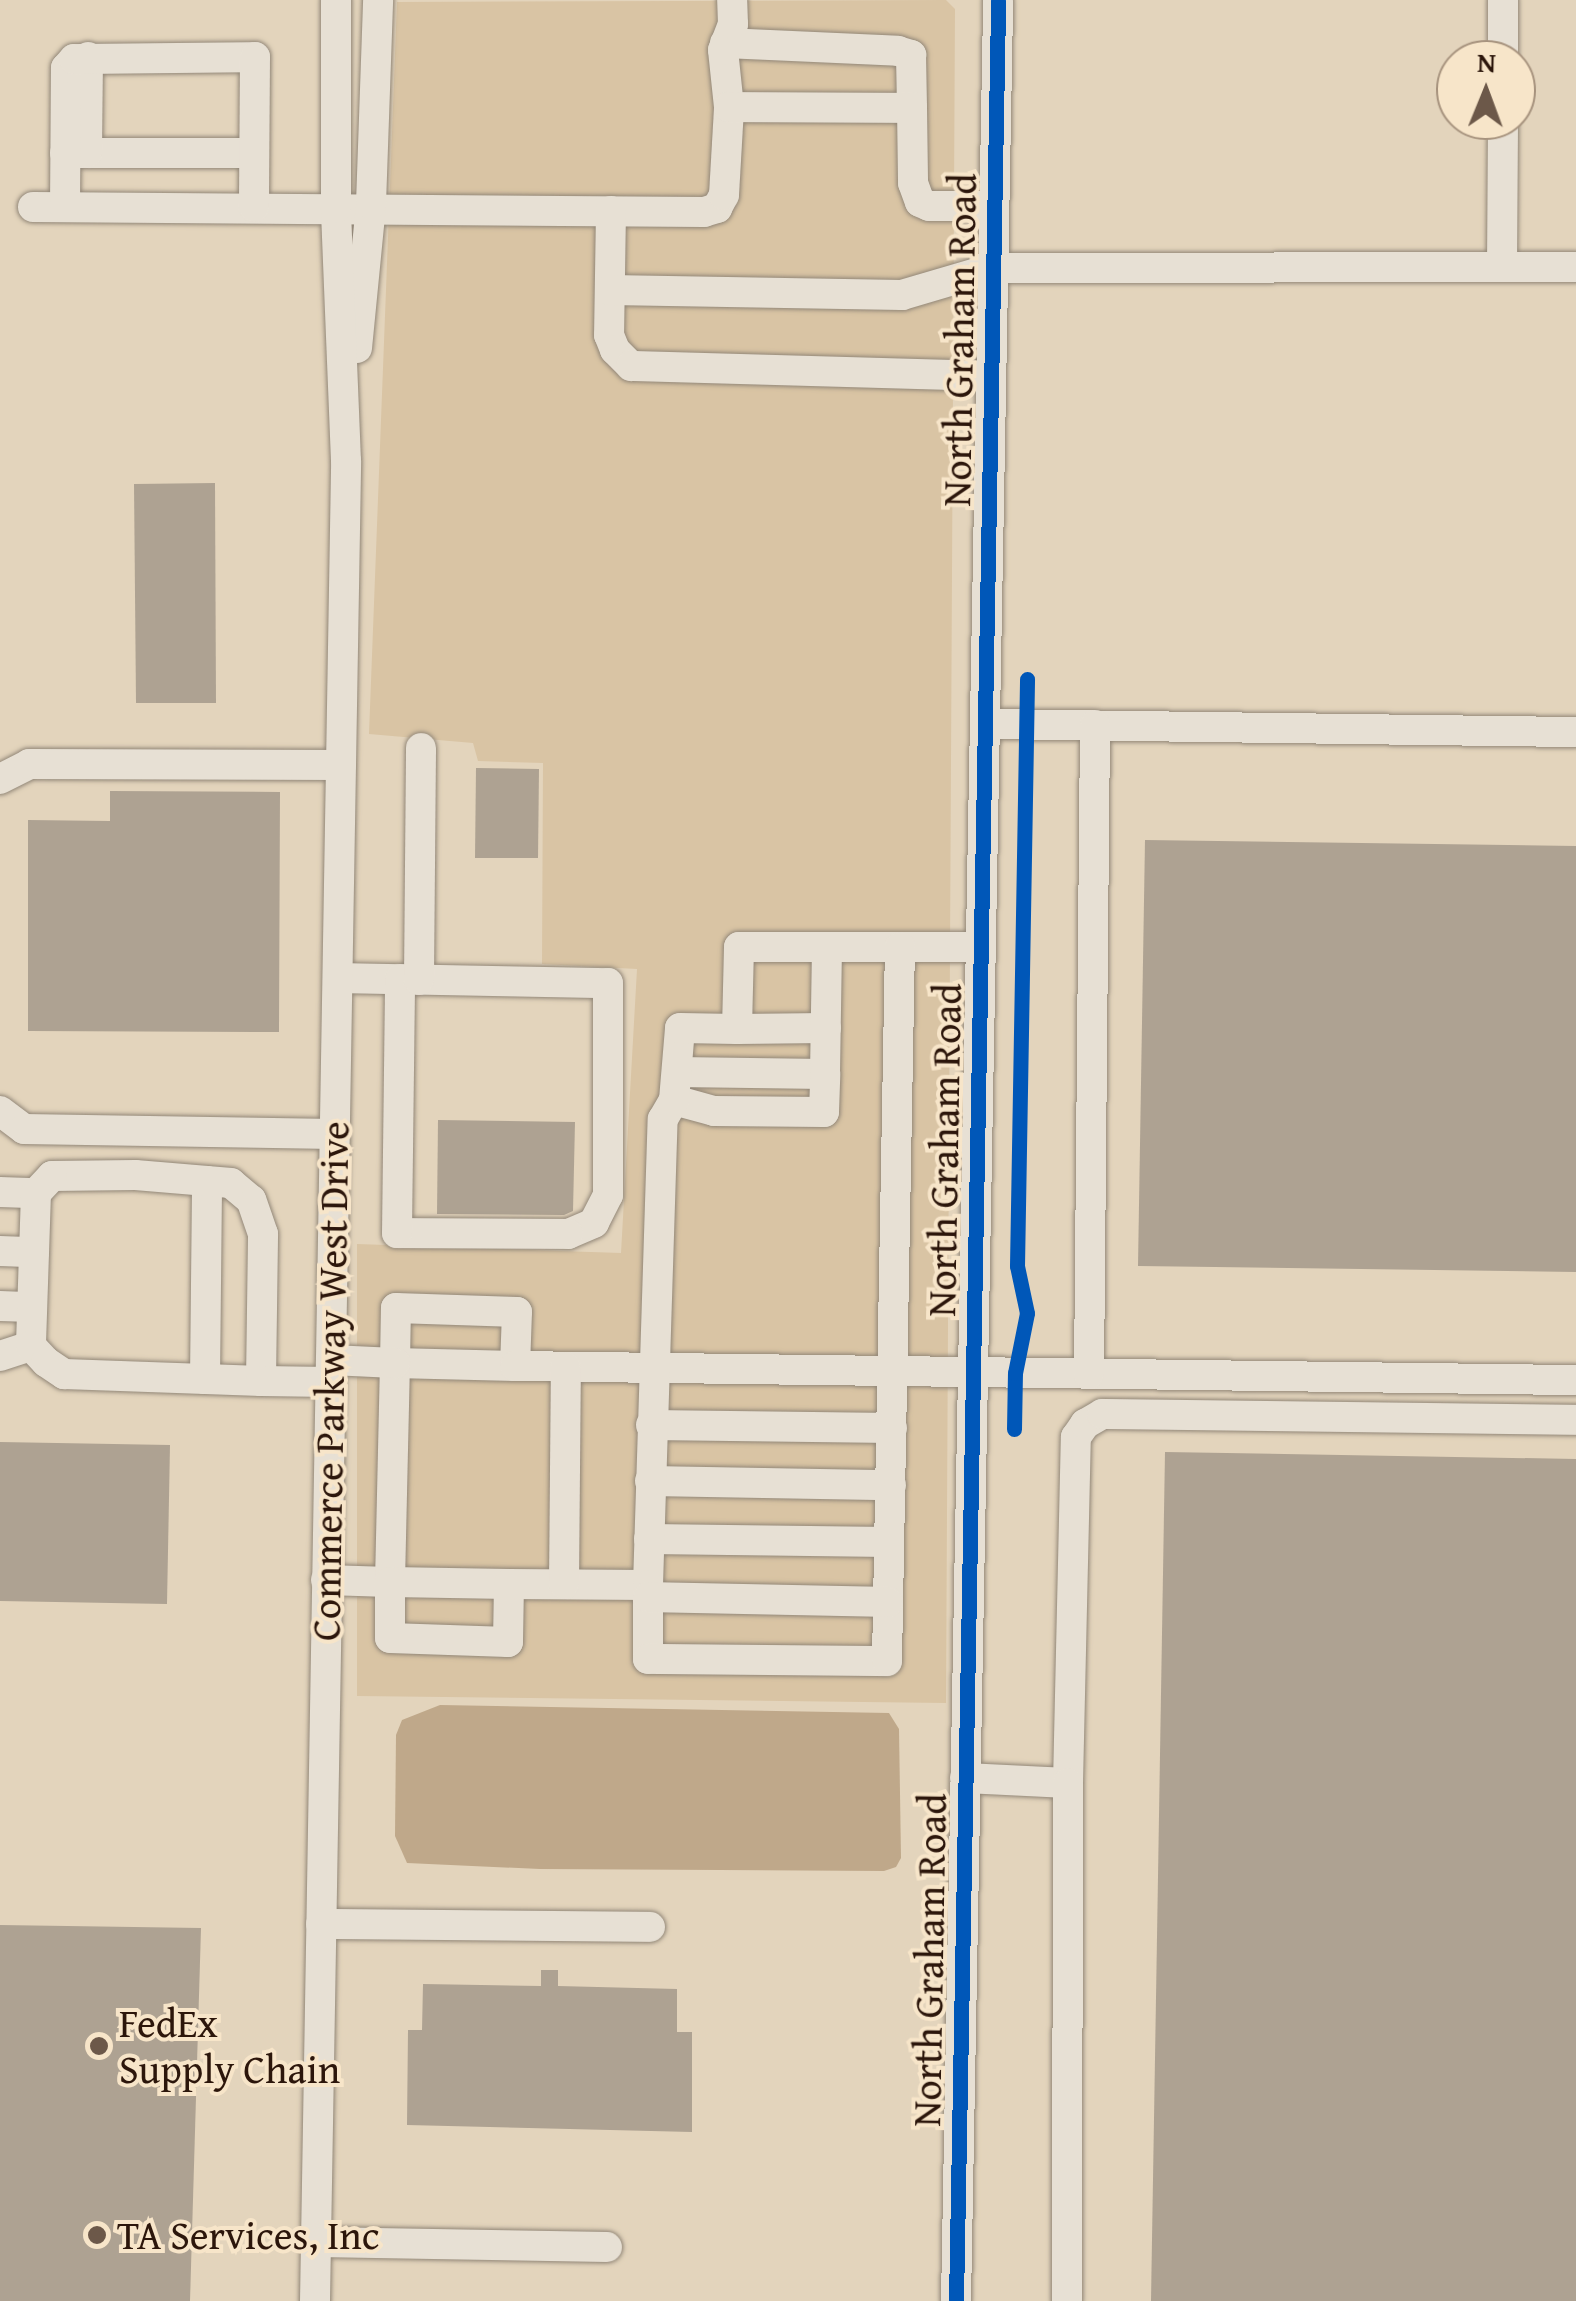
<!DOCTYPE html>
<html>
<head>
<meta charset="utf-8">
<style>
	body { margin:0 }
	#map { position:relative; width:1576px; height:2301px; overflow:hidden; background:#e3d4bc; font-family:"Gentium Book Plus",serif }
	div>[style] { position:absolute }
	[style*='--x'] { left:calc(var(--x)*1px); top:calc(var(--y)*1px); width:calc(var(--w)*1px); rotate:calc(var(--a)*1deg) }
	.green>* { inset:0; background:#d9c4a4 }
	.water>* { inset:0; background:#bfa88a }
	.building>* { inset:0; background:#aea292 }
	.roads { filter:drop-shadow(0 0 2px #928778) drop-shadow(0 0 2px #928778) }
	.minor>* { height:30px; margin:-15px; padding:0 15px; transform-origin:15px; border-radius:15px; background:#e7e0d4 }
	.cycleway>* { height:15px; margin:-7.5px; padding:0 7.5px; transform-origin:7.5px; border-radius:7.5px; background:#0057b8 }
	.dots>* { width:28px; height:28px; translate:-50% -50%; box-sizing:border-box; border:5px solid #f7e5c9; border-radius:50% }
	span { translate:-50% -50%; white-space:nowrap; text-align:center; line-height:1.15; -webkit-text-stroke:8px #f7e5c9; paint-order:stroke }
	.street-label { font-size:40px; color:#2c160b }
	.poi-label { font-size:40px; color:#2c160b }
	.left { translate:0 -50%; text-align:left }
	.north { position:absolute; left:1436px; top:40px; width:100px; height:100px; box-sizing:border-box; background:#f7e5c9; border:2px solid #a6927d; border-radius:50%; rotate:1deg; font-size:28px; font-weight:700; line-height:40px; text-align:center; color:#2c160b }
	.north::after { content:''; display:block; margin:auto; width:35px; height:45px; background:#6c5849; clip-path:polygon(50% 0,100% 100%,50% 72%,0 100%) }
</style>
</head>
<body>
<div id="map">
	<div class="green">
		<div style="clip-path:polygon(946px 0,955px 9px,946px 1703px,357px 1696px,357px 1244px,621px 1253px,637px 969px,542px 964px,543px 763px,478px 761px,473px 743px,369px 734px,397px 2px)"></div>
	</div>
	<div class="water">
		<div style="clip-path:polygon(440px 1705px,889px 1713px,899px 1729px,901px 1858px,896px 1867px,884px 1871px,540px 1869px,407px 1863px,395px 1836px,396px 1735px,402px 1720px)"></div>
	</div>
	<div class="building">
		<div style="clip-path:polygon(215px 483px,216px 703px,136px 703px,134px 484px)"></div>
		<div style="clip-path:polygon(476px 768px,539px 769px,538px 858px,475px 858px)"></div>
		<div style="clip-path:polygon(110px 791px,280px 792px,279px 1032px,28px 1031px,28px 820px,110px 821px)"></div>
		<div style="clip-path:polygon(1145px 840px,1576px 846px,1576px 1272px,1138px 1266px)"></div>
		<div style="clip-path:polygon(438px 1120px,575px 1122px,573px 1211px,564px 1215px,437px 1214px)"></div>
		<div style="clip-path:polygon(0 1442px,170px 1445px,167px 1604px,0 1601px)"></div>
		<div style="clip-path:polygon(1165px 1452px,1576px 1459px,1576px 2301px,1151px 2301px)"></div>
		<div style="clip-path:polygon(0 1925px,201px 1928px,190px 2301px,0 2301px)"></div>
		<div style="clip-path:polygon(541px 1970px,558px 1970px,558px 1986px,677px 1989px,677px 2032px,692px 2032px,692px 2132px,407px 2125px,408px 2030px,422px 2030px,423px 1984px,541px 1986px)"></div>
	</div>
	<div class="roads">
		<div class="minor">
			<div style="--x:725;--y:43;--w:173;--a:2.6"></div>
			<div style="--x:898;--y:51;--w:14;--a:17"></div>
			<div style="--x:911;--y:55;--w:53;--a:88.9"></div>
			<div style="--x:1503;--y:60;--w:60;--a:-90"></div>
			<div style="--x:729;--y:107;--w:57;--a:-96"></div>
			<div style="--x:723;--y:50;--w:28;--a:-69"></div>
			<div style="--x:733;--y:24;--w:24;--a:-92"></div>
			<div style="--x:65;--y:153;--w:189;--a:0"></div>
			<div style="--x:87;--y:153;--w:96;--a:-89.4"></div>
			<div style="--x:33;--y:207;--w:671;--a:0.43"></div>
			<div style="--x:704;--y:212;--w:14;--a:-17"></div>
			<div style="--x:717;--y:208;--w:15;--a:-62"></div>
			<div style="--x:724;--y:195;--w:88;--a:-86.7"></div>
			<div style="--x:729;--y:107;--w:183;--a:0.3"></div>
			<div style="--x:912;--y:108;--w:75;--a:89.2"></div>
			<div style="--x:913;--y:183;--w:20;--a:70"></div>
			<div style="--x:920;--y:202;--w:10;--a:24"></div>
			<div style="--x:929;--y:206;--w:65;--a:0"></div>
			<div style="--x:65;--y:207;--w:139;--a:-89.6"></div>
			<div style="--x:66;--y:68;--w:12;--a:-48"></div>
			<div style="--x:74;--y:59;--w:181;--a:-0.6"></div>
			<div style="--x:255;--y:57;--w:150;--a:90.4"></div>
			<div style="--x:611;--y:211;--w:124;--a:90.9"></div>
			<div style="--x:609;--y:335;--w:16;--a:68"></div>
			<div style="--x:615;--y:350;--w:23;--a:45"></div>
			<div style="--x:631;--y:366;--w:360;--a:1.6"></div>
			<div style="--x:1502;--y:267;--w:147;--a:-89.6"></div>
			<div style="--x:610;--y:290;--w:292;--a:1"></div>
			<div style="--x:902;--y:295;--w:95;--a:-16.5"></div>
			<div style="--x:993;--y:268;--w:583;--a:-0.1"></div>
			<div style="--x:357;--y:348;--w:145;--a:-84.4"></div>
			<div style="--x:371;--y:204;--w:204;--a:-88"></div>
			<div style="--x:985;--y:724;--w:591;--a:0.78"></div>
			<div style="--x:0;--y:779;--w:33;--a:-27"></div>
			<div style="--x:29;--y:764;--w:312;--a:0.2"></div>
			<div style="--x:338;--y:978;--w:270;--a:1.1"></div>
			<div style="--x:608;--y:983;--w:212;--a:90"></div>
			<div style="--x:608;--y:1195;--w:31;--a:117"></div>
			<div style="--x:594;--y:1223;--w:28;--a:157"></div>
			<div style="--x:568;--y:1234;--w:171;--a:-179.7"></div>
			<div style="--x:397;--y:1233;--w:254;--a:-89.3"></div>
			<div style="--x:419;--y:980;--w:232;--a:-89.5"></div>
			<div style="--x:737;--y:1029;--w:89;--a:-0.6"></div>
			<div style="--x:677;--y:1072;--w:148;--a:0.8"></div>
			<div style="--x:825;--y:1074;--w:127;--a:-89.1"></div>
			<div style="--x:674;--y:1100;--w:41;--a:15.4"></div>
			<div style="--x:714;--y:1111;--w:110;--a:0.5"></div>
			<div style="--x:824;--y:1112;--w:38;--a:-88"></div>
			<div style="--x:0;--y:1111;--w:30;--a:37"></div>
			<div style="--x:24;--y:1129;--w:311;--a:0.9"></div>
			<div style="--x:0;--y:1192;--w:36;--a:2"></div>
			<div style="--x:0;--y:1251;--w:34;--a:2"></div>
			<div style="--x:0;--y:1306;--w:32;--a:2"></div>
			<div style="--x:396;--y:1308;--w:121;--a:1.9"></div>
			<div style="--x:517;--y:1312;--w:54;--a:92.1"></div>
			<div style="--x:515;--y:1366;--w:120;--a:-178.6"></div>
			<div style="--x:395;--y:1363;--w:55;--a:-89"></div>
			<div style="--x:0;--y:1356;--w:33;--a:-18"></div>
			<div style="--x:515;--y:1366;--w:1061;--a:0.76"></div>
			<div style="--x:1089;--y:1374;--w:649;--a:-89.47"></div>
			<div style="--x:205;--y:1379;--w:198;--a:-89.4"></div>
			<div style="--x:261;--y:1381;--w:147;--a:-89.2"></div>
			<div style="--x:263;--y:1234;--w:36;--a:-109"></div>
			<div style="--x:251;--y:1200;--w:26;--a:-140"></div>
			<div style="--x:231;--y:1183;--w:96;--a:-175.2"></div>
			<div style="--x:135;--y:1175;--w:83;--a:179.3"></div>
			<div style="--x:52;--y:1176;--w:23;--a:133"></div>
			<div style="--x:36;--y:1193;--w:153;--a:91.9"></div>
			<div style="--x:31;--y:1346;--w:22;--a:47"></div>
			<div style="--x:46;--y:1362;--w:22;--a:34"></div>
			<div style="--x:64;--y:1374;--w:141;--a:2"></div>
			<div style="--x:205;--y:1379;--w:56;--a:2"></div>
			<div style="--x:261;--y:1381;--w:69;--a:0.8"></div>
			<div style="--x:651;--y:1425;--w:241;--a:0.7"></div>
			<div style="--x:650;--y:1481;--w:241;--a:1"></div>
			<div style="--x:649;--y:1539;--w:240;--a:0.7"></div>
			<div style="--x:326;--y:1580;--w:64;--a:1.8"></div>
			<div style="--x:390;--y:1582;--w:219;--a:-88.7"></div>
			<div style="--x:395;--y:1363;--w:64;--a:-177.3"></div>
			<div style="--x:390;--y:1582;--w:119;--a:1"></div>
			<div style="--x:509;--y:1584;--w:58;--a:91"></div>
			<div style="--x:508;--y:1642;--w:118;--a:-178.1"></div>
			<div style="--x:390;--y:1638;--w:56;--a:-90"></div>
			<div style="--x:509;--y:1584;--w:139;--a:0.4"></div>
			<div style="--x:648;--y:1585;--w:466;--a:-88.2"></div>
			<div style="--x:663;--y:1119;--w:22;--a:-60"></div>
			<div style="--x:674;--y:1100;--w:72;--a:-85.2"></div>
			<div style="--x:680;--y:1028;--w:57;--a:1"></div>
			<div style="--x:737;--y:1029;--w:82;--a:-88.6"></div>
			<div style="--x:739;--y:947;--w:242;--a:0"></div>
			<div style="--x:564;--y:1584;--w:217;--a:-89.5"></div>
			<div style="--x:648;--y:1585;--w:74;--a:90"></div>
			<div style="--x:648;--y:1659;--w:239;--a:0.5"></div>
			<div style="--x:887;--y:1661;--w:714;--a:-88.96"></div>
			<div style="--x:648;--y:1597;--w:240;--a:1.2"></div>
			<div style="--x:965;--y:1778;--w:103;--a:2.8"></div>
			<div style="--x:1068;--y:1783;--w:346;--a:-88.7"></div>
			<div style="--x:1076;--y:1437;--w:16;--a:-55"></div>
			<div style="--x:1085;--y:1424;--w:20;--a:-30"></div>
			<div style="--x:1102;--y:1414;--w:474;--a:0.7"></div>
			<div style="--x:321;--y:1924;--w:329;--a:0.5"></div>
			<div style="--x:318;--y:2242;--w:289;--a:1"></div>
			<div style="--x:315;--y:2301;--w:1840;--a:-89.03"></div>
			<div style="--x:346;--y:461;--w:253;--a:-92.3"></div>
			<div style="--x:336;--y:208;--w:208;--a:-90"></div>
			<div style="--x:956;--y:2301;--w:2301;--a:-88.95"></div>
			<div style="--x:1067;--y:2301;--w:518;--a:-89.89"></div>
		</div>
	</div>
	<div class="cycleway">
		<div style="--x:1014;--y:1429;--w:56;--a:-89"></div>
		<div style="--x:1015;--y:1373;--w:61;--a:-78.7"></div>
		<div style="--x:1027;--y:1313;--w:48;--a:-102"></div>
		<div style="--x:1017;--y:1266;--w:587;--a:-89.02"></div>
		<div style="--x:956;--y:2301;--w:2301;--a:-88.95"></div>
	</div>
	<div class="dots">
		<div style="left:99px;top:2046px;background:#6c5849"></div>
		<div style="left:97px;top:2235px;background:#6c5849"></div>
	</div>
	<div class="street-label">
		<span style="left:959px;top:340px;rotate:-89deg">North Graham Road</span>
		<span style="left:944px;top:1150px;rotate:-89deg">North Graham Road</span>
		<span style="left:330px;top:1381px;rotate:-89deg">Commerce Parkway West Drive</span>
		<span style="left:929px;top:1960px;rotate:-89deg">North Graham Road</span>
	</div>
	<div class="poi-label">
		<span class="left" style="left:119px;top:2046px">FedEx<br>Supply Chain</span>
		<span class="left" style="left:117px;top:2235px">TA Services, Inc</span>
	</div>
	<div class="north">N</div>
</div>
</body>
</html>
